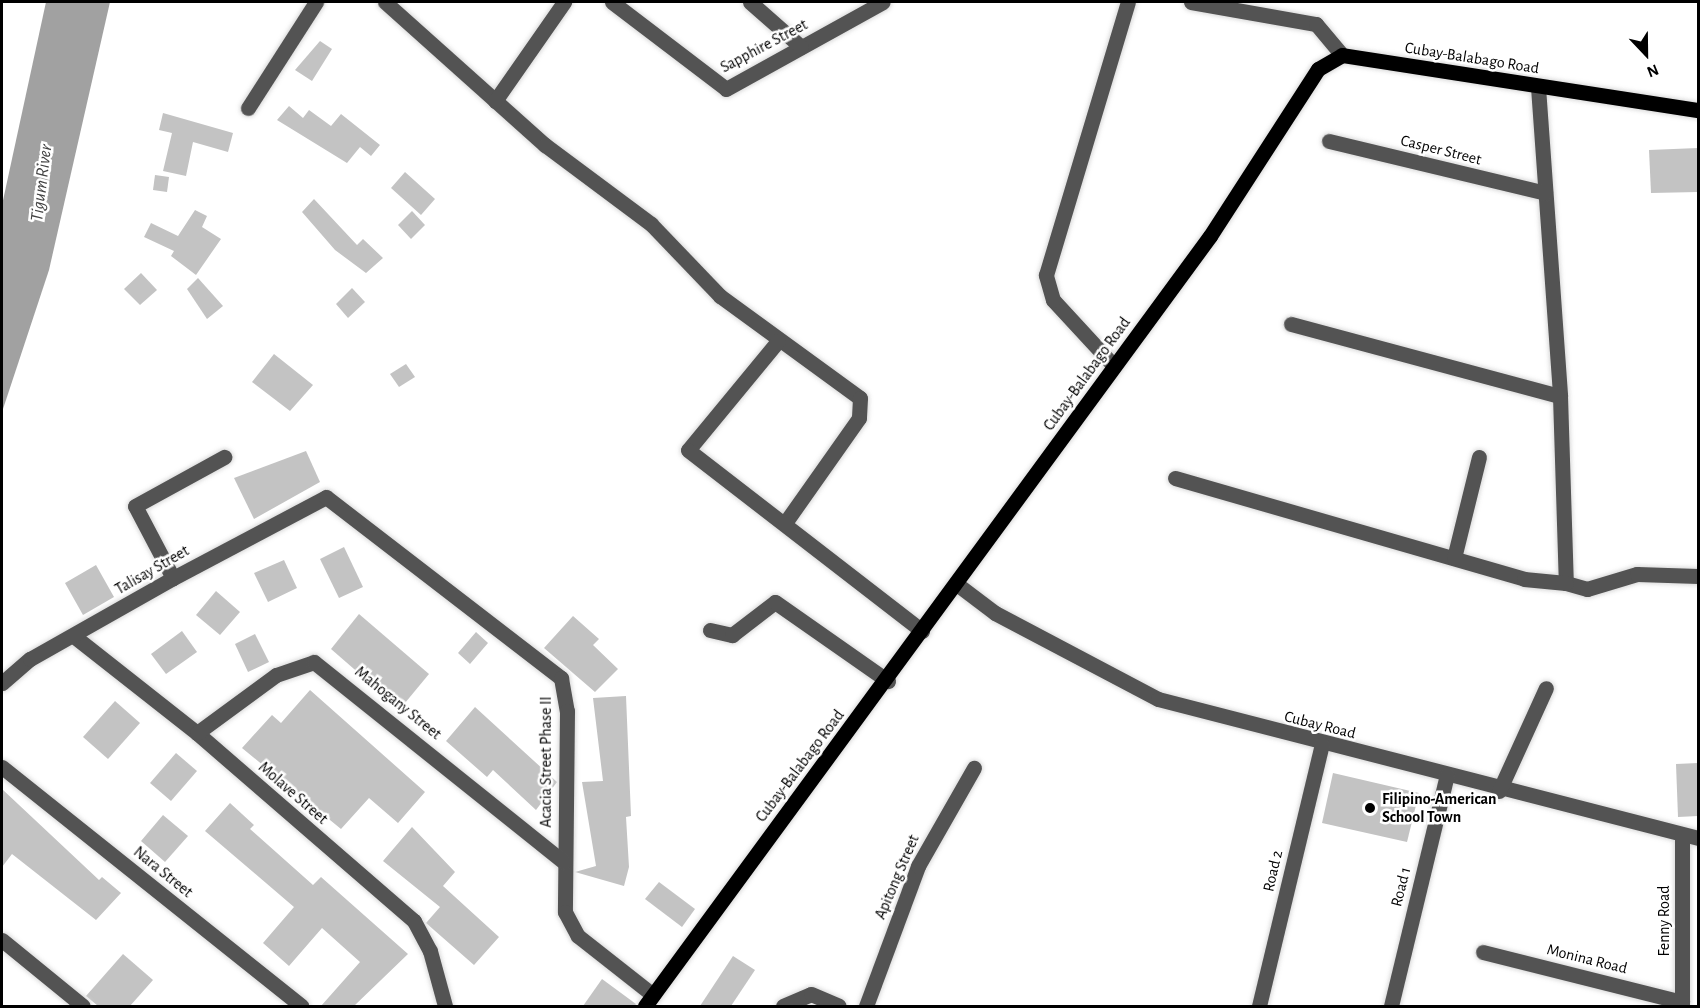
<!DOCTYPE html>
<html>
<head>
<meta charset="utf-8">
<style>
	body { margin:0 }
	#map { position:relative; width:1700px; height:1008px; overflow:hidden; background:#fff; font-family:"Alegreya Sans",sans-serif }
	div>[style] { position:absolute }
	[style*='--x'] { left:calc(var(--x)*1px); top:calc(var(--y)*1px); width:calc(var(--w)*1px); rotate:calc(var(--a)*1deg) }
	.water>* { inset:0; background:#a1a1a1 }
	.building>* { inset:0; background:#c3c3c3 }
	.roads { filter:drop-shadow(0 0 2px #dbdbdb) drop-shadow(0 0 2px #dbdbdb) }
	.minor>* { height:15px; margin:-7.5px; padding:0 7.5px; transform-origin:7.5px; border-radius:7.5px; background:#535353 }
	.major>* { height:15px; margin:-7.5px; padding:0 7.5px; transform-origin:7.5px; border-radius:7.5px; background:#000 }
	.dots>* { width:16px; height:16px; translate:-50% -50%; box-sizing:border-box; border:3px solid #fff; border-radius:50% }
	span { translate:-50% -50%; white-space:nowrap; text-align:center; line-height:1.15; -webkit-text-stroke:5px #fff; paint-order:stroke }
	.street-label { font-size:16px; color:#000 }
	.poi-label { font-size:16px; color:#000; font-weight:700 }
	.left { translate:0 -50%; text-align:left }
	.water-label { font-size:18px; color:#424242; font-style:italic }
	.frame { position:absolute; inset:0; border:3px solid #000; pointer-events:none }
	.north { position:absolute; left:1616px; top:24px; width:60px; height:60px; -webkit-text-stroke:4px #fff; paint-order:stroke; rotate:158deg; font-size:16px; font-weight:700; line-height:24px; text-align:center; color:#000 }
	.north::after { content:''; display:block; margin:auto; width:21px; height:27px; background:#000; clip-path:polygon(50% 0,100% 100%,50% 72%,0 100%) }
</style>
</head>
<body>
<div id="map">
	<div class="water">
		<div style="clip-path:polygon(46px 2px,110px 2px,49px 270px,2px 412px,2px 205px)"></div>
	</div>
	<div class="building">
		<div style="clip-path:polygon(320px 41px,332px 49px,312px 81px,295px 70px)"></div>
		<div style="clip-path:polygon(289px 106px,303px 118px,309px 110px,331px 126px,341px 114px,380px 145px,371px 156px,360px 147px,347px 163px,277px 120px)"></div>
		<div style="clip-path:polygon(163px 113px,233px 133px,228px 152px,193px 142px,186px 176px,163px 171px,172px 133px,159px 130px)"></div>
		<div style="clip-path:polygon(1698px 148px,1698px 192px,1651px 193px,1649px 150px)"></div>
		<div style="clip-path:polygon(405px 172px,435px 199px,421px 215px,391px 188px)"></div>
		<div style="clip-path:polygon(155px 175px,169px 177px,167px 192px,153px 190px)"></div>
		<div style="clip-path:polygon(314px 199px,357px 245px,363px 239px,383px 258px,366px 273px,335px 250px,302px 212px)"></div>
		<div style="clip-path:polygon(195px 210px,207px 216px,202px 227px,221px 239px,196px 275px,171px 256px,174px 251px,144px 237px,151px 223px,178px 236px)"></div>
		<div style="clip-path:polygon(412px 211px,425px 225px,411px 239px,398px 225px)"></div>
		<div style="clip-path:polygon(141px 273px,157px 290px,140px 305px,124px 289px)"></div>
		<div style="clip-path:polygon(198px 278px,223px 306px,207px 319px,187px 289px)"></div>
		<div style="clip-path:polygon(352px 288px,365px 302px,348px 318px,336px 304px)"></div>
		<div style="clip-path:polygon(274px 354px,313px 385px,290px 411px,252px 382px)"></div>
		<div style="clip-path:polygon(406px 364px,415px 377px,399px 387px,390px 374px)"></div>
		<div style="clip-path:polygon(306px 451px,320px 482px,254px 519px,234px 478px)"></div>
		<div style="clip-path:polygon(344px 547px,363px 587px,339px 598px,320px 559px)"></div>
		<div style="clip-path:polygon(284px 560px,297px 588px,268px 602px,254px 573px)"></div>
		<div style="clip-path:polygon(96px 565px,114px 597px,83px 615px,65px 583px)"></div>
		<div style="clip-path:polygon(216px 591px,240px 612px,220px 635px,196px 615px)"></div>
		<div style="clip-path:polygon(359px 614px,429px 674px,400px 709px,331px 649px)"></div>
		<div style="clip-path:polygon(573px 616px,599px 639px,593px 645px,618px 669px,595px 692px,544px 648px)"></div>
		<div style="clip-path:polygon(182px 631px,197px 652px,166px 674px,151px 654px)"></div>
		<div style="clip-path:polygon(476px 632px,488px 643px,470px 664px,458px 653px)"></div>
		<div style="clip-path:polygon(255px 634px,269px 662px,248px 672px,235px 644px)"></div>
		<div style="clip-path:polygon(310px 690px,425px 792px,398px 823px,369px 798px,341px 829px,242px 748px,272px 715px,281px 723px)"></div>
		<div style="clip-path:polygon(626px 696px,631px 816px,626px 817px,629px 867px,624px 886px,575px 872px,596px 866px,582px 782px,603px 781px,593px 698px)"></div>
		<div style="clip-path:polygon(115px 701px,140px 723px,108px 759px,83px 737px)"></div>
		<div style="clip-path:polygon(475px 707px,557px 782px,536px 810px,493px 770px,487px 777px,446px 741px)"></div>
		<div style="clip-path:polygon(176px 753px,197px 771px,171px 801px,150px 783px)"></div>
		<div style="clip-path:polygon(1698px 763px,1698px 816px,1678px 817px,1676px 764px)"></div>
		<div style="clip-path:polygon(1333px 773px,1419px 793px,1407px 842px,1322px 823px)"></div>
		<div style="clip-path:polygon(2px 789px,99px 880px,102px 877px,121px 893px,96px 920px,12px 854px,2px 867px)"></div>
		<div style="clip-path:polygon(230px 803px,254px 825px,250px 829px,313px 885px,321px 877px,408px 954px,354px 1006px,321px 1006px,360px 962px,322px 928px,289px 966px,263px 943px,294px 907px,205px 831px)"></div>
		<div style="clip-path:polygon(163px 815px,188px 836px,165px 862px,141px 841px)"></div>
		<div style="clip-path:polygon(412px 827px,455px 872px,443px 886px,499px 937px,474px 965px,426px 923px,440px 907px,383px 861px)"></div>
		<div style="clip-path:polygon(659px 882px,695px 909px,682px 927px,645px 899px)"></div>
		<div style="clip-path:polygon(123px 954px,153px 980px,130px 1006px,98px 1006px,86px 996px)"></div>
		<div style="clip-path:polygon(733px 956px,755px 970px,731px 1006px,700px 1006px)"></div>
		<div style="clip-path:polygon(602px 979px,636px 1004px,635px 1006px,583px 1006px)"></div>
	</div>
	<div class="roads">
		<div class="minor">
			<div style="--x:385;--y:2;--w:215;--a:41.8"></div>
			<div style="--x:545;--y:145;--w:132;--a:36.7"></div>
			<div style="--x:651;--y:224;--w:100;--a:46.2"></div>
			<div style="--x:720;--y:296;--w:173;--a:36.1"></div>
			<div style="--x:860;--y:398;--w:20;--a:93"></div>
			<div style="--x:859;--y:418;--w:128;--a:125.2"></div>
			<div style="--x:612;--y:2;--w:143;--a:37.3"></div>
			<div style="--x:726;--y:89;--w:179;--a:-29"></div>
			<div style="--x:750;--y:2;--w:68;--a:41.4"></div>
			<div style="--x:1191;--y:2;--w:127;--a:10"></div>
			<div style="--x:1316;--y:24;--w:40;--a:50"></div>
			<div style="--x:1538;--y:87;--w:310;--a:85.9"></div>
			<div style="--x:1560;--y:396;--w:187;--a:88.2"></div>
			<div style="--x:1566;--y:583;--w:22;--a:16"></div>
			<div style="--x:1587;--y:589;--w:52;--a:-16.7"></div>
			<div style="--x:1637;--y:574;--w:61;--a:1.9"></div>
			<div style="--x:495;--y:101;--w:121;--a:-55.1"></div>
			<div style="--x:248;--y:108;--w:126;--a:-57.3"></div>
			<div style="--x:1329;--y:141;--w:222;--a:13.5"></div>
			<div style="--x:1291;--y:324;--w:278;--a:15"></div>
			<div style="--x:778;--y:341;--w:141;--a:129.5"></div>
			<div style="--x:688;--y:450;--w:296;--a:37.7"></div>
			<div style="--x:1114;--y:366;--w:90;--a:-132.7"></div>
			<div style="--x:1053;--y:300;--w:26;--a:-106"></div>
			<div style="--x:1046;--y:275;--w:285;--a:-73.3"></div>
			<div style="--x:1175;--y:478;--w:363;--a:16.1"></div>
			<div style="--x:1524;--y:579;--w:42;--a:5.4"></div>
			<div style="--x:1454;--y:558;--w:104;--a:-76.1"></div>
			<div style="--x:173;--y:578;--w:81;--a:-117.8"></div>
			<div style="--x:135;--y:506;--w:102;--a:-28.8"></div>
			<div style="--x:958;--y:585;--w:46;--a:37.1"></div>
			<div style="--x:995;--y:613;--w:184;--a:27.8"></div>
			<div style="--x:1158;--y:699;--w:558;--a:14.43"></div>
			<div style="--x:710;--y:630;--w:23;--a:13"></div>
			<div style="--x:732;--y:635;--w:54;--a:-37.5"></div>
			<div style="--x:775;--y:602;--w:138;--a:35"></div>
			<div style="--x:75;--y:637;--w:155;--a:38.2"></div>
			<div style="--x:197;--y:733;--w:287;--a:40.9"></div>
			<div style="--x:414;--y:921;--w:34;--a:62"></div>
			<div style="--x:430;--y:951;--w:57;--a:74.7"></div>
			<div style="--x:2;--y:683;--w:37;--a:-41"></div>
			<div style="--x:30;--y:659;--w:164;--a:-29.5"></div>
			<div style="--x:173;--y:578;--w:173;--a:-27.9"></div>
			<div style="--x:326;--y:497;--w:297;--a:37.6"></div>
			<div style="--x:561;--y:678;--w:34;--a:80"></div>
			<div style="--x:567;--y:711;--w:201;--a:90.6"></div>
			<div style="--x:565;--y:912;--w:27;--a:62"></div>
			<div style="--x:578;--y:936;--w:95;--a:38.2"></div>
			<div style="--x:197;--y:733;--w:98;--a:-36.3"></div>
			<div style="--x:276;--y:675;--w:40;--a:-18.9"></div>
			<div style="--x:314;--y:662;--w:320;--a:38.7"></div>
			<div style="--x:2;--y:767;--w:383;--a:38.6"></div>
			<div style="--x:1499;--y:791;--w:113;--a:-65.5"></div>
			<div style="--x:2;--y:940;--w:104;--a:39.2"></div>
			<div style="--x:1483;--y:952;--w:205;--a:14.1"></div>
			<div style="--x:783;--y:1006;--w:30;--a:-23"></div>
			<div style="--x:811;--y:994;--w:30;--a:23"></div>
			<div style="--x:866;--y:1006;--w:149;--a:-69.6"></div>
			<div style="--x:918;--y:866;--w:113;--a:-60.3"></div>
			<div style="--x:1259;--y:1006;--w:269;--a:-76.5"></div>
			<div style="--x:1391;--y:1006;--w:238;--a:-76.4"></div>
			<div style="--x:1682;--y:1006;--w:171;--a:-90"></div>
		</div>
		<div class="major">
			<div style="--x:645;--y:1006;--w:955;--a:-53.73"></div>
			<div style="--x:1210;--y:236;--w:199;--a:-57.1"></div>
			<div style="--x:1318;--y:69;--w:28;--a:-30"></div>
			<div style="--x:1342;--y:55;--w:360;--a:8.8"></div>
		</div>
	</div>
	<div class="dots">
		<div style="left:1370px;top:808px;background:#000"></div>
	</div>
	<div class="street-label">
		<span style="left:764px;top:46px;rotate:-28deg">Sapphire Street</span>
		<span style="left:1472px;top:58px;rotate:9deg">Cubay-Balabago Road</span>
		<span style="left:1441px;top:150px;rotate:14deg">Casper Street</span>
		<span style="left:1087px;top:374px;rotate:-54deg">Cubay-Balabago Road</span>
		<span style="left:152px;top:570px;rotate:-30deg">Talisay Street</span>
		<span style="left:398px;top:703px;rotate:39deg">Mahogany Street</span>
		<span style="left:1320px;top:725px;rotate:14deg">Cubay Road</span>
		<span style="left:546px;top:762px;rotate:-90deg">Acacia Street Phase II</span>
		<span style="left:800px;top:766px;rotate:-53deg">Cubay-Balabago Road</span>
		<span style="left:293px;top:793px;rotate:41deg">Molave Street</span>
		<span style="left:1273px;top:871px;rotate:-77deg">Road 2</span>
		<span style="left:163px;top:872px;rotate:39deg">Nara Street</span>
		<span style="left:897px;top:877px;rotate:-67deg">Apitong Street</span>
		<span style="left:1401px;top:887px;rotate:-76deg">Road 1</span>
		<span style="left:1664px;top:921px;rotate:-90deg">Fenny Road</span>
		<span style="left:1587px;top:959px;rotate:14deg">Monina Road</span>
	</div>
	<div class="poi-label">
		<span class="left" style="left:1382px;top:808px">Filipino-American<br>School Town</span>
	</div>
	<div class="water-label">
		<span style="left:42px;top:183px;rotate:-83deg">Tigum River</span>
	</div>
	<div class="frame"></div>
	<div class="north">N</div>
</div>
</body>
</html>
